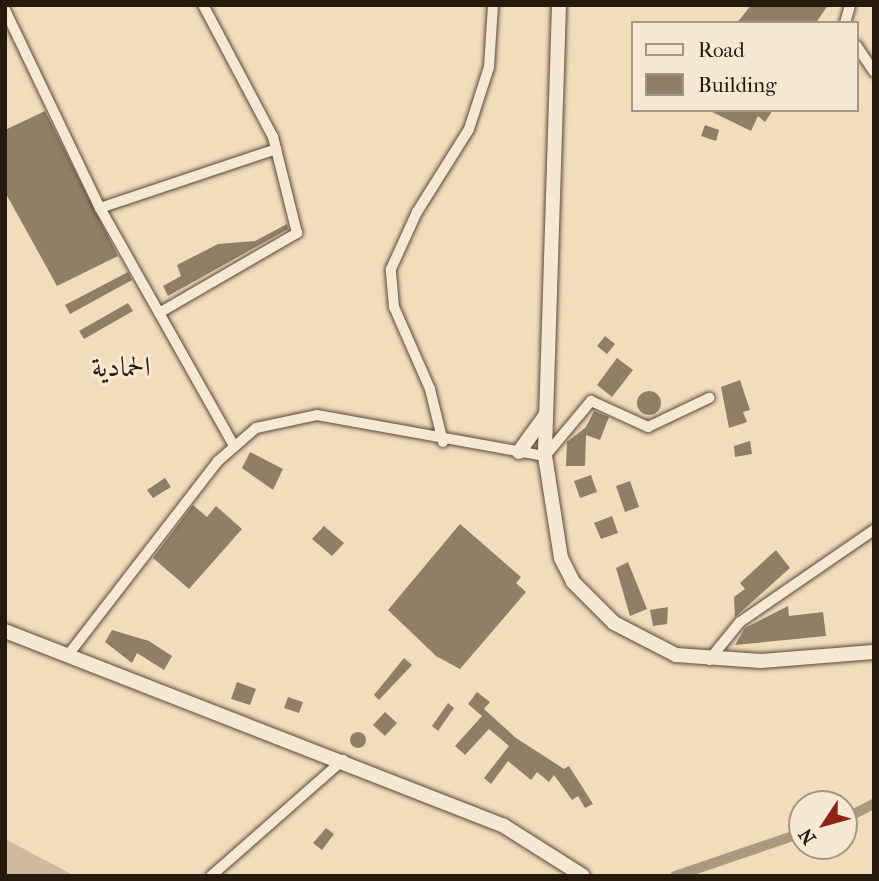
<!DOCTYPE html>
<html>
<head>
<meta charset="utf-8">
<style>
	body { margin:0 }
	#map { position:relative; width:879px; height:881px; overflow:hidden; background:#f1dcbb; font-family:"IM FELL French Canon",Amiri,serif }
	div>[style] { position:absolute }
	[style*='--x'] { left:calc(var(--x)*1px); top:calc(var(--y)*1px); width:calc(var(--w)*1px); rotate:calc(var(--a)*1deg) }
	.green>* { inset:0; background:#cebb9d }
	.canal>* { height:10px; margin:-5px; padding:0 5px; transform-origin:5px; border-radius:5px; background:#ac9a80 }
	.building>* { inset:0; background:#907f67 }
	.round { border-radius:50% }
	.roads { filter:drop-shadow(0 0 2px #594a38) drop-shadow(0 0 2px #594a38) }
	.minor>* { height:10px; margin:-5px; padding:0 5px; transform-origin:5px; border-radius:5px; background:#f6e8d3 }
	.secondary>* { height:14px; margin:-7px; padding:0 7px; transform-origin:7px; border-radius:7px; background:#f6e8d3 }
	span { translate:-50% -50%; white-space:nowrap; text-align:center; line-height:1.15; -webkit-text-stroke:6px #f6e8d3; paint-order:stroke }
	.quarter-label { font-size:28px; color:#261a0d }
	.frame { position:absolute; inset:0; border:7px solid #261a0d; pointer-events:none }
	.legend { position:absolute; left:631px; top:21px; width:228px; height:91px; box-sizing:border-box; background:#f6e8d3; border:2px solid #a39684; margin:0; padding:9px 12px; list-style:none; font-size:21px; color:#261a0d }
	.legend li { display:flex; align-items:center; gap:14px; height:35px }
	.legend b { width:35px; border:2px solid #a39684 }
	.north { position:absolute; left:788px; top:790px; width:70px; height:70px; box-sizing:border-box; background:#f6e8d3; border:2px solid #a39684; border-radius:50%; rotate:234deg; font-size:19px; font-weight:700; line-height:28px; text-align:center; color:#261a0d }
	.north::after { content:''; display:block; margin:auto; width:24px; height:32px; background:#8f2418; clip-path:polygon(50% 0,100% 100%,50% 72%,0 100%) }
</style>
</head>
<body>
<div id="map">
	<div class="green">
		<div style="clip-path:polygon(5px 839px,75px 876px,5px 876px)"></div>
	</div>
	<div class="canal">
		<div style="--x:844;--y:819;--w:34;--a:-27"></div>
		<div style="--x:675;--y:876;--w:134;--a:-18.7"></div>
	</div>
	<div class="building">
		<div style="clip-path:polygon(751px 5px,828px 5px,816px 23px,737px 23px)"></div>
		<div style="clip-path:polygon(708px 110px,773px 110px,765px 122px,758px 116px,751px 131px)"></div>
		<div style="clip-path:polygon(45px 111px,118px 256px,57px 286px,5px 192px,5px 130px)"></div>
		<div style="clip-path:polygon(705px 125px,719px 130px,716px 141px,701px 136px)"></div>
		<div style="clip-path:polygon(287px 224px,288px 229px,168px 296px,163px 286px,181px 276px,177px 265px,218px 244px,255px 241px)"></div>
		<div style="clip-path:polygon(128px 272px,132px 280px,70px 314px,65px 305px)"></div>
		<div style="clip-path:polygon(128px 303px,133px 311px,84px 339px,79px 331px)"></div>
		<div style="clip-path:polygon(605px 336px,615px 344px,607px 354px,597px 346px)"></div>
		<div style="clip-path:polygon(617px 358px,633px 370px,612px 397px,597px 385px)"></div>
		<div style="clip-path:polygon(740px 380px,750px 410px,743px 412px,747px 422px,729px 428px,721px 387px)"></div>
		<div class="round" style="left:637px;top:391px;width:24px;height:24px"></div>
		<div style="clip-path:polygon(594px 411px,609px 417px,600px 440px,586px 435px,585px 466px,566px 466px,567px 442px,586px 427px)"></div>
		<div style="clip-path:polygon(750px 441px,752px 454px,735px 457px,734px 446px)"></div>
		<div style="clip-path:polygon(250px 452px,283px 469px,273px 490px,242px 468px)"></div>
		<div style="clip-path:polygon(591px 475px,597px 492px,580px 498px,574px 481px)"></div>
		<div style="clip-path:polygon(165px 478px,171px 487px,153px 498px,147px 490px)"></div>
		<div style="clip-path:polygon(630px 481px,639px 507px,625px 512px,616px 486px)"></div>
		<div style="clip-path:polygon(193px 505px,207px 517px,216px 506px,242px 529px,189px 589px,153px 558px)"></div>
		<div style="clip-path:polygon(612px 516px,618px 533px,601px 539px,594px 523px)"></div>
		<div style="clip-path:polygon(460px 524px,521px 577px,516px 583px,526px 592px,460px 669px,436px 656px,388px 610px)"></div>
		<div style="clip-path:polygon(324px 526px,344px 543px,332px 556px,312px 539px)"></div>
		<div style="clip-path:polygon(776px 550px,790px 568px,735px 617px,734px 597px,745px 589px,740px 583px)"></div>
		<div style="clip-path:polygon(628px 562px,647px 609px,630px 616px,616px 568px)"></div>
		<div style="clip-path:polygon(788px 606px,789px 616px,823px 612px,826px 636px,735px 645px,745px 628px)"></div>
		<div style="clip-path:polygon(668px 607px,667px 624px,653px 626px,650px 610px)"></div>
		<div style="clip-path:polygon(112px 630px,149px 641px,172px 656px,164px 670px,137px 653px,132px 663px,105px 642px)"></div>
		<div style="clip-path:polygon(404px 658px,412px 665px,379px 700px,374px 695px)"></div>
		<div style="clip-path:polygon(237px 682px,256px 689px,250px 705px,231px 699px)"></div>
		<div style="clip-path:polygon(477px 692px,490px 702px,484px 709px,516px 738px,564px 769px,569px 766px,593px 804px,585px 808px,578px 796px,572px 800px,554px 775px,549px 782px,537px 772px,531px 780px,508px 761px,491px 784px,484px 778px,509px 746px,489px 729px,465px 755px,455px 746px,482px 716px,468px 704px)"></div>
		<div style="clip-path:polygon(288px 697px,303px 702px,299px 713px,284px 708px)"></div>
		<div style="clip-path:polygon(448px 703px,454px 708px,438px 731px,432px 726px)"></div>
		<div style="clip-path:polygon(385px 712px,397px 723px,385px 736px,373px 725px)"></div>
		<div class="round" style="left:350px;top:732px;width:16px;height:16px"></div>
		<div style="clip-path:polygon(326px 828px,334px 834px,322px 850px,313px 843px)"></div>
	</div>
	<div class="roads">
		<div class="minor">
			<div style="--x:5;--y:10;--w:220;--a:64.4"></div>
			<div style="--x:100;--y:208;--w:271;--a:60.6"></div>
			<div style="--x:845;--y:23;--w:19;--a:-74"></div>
			<div style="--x:856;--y:45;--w:32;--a:56"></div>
			<div style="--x:100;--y:208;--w:186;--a:-18.5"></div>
			<div style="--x:159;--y:313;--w:160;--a:-30.1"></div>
			<div style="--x:297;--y:233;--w:99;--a:-104"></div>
			<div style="--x:273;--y:137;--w:149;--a:-117.9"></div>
			<div style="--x:443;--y:442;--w:55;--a:-103.8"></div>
			<div style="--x:430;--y:389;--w:90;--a:-113.7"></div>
			<div style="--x:394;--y:307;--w:38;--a:-95"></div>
			<div style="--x:391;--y:269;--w:63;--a:-65.5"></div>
			<div style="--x:417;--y:212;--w:98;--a:-57.9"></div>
			<div style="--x:469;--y:129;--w:65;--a:-72.1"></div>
			<div style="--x:489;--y:67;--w:62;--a:-86.3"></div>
			<div style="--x:68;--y:655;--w:245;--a:-52.3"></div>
			<div style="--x:218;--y:461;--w:50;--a:-41"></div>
			<div style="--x:256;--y:428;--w:62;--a:-12"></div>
			<div style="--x:317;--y:415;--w:232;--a:10.2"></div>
			<div style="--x:545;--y:456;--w:72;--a:-50.1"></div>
			<div style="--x:591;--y:401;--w:63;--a:24.5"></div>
			<div style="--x:648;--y:427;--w:68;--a:-25.4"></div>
			<div style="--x:709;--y:660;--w:49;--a:-50.8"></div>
			<div style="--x:740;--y:622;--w:163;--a:-34.5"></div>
			<div style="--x:211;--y:876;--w:176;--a:-41.3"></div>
		</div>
		<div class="secondary">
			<div style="--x:559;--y:5;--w:451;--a:91.8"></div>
			<div style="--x:545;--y:456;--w:103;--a:81.1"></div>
			<div style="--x:561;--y:558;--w:27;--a:63"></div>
			<div style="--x:573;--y:582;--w:58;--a:45"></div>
			<div style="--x:614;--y:623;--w:70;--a:27.3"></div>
			<div style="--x:676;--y:655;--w:85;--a:4"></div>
			<div style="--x:761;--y:661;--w:113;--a:-4.6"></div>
			<div style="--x:519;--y:452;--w:44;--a:-54.2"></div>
			<div style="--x:5;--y:631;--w:536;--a:21.34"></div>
			<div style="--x:504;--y:826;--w:93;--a:32.3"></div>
		</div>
	</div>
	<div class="quarter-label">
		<span style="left:121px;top:367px">الحمادية</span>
	</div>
	<div class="frame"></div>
	<ul class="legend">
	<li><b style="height:9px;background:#f6e8d3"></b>Road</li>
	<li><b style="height:19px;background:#907f67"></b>Building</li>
	</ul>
	<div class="north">N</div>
</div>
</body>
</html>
